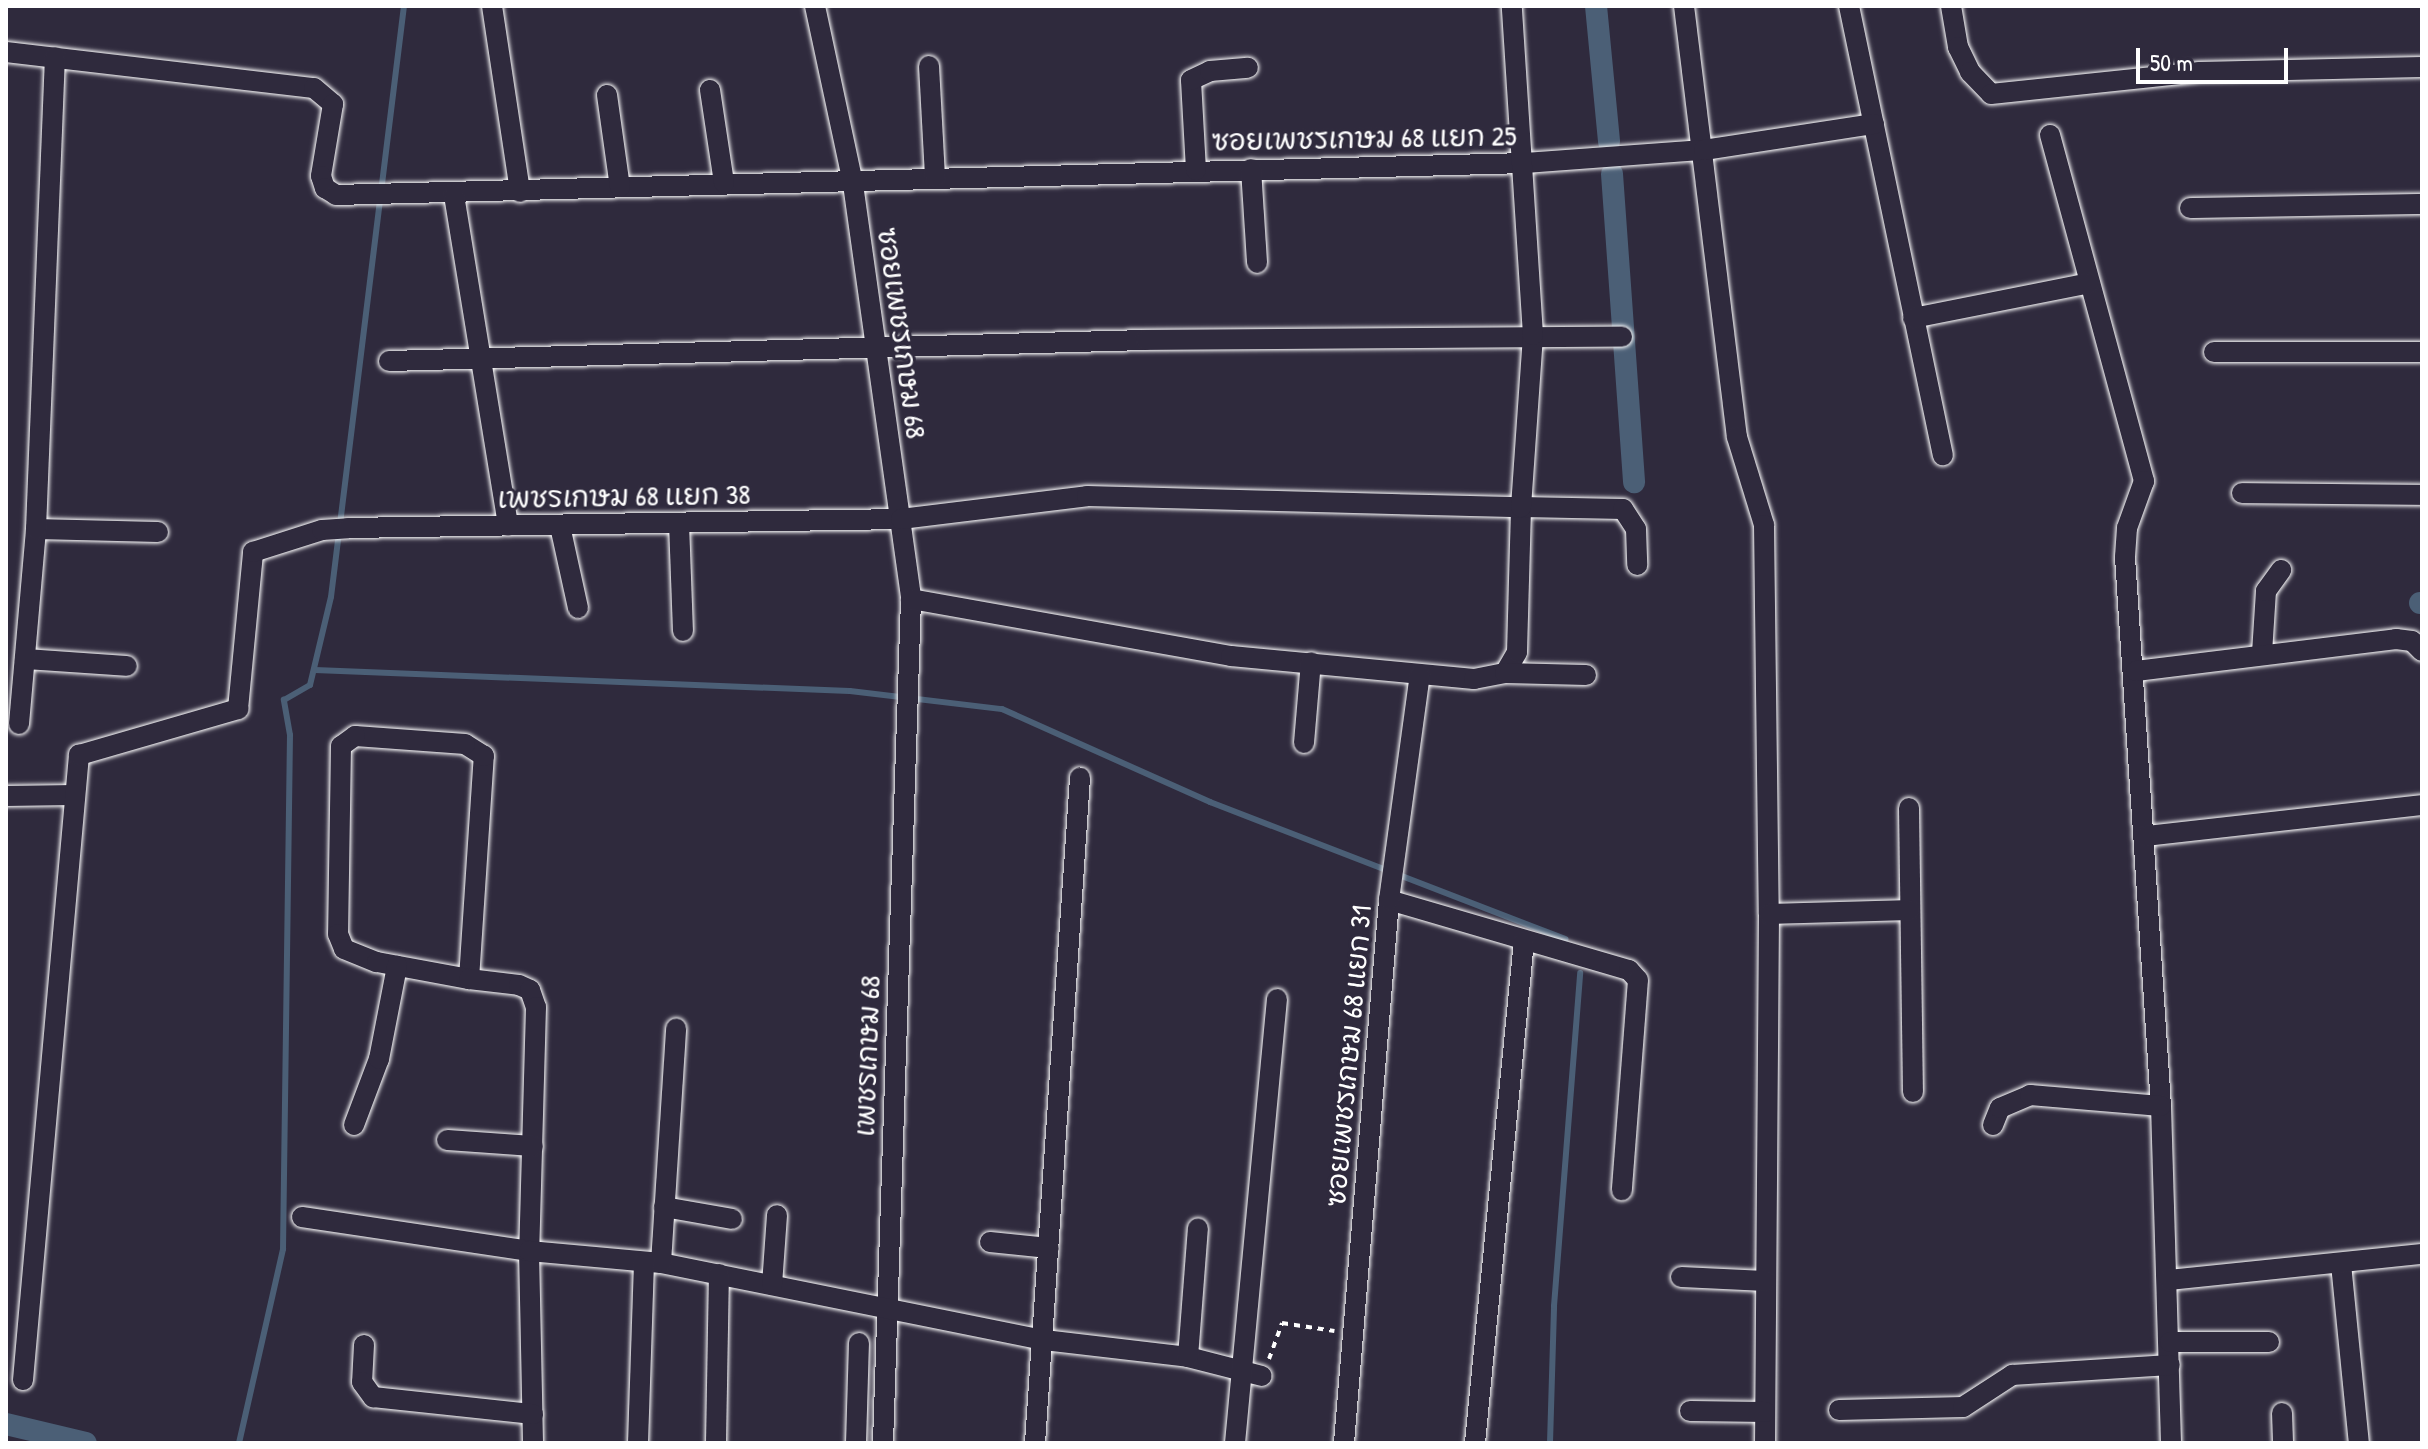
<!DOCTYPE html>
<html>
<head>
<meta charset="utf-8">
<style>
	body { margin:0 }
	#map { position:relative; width:2428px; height:1449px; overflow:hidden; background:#2f2a3d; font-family:"Patrick Hand","Playpen Sans Thai",sans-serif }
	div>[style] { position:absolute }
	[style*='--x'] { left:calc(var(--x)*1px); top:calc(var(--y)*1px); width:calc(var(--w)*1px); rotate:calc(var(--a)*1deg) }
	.stream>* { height:6px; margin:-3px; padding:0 3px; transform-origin:3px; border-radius:3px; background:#4b5f76 }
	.canal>* { height:22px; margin:-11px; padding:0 11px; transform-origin:11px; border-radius:11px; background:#4b5f76 }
	.path>* { height:4px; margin-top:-2px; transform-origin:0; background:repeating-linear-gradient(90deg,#fff 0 6px,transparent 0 12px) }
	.roads { filter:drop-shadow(0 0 2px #fff) drop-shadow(0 0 2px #fff) }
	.minor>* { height:20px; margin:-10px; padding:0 10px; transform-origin:10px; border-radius:10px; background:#2f2a3d }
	span { translate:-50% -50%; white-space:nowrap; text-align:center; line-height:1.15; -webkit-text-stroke:6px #2f2a3d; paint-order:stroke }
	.street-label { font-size:28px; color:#fff }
	.frame { position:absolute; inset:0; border:8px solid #fff; pointer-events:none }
	.scale { position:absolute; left:2136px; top:48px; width:152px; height:36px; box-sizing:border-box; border:4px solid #fff; border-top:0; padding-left:10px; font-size:24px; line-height:28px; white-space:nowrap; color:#fff; -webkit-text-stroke:6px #2f2a3d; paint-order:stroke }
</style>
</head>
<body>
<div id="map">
	<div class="stream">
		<div style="--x:315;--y:670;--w:535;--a:2.25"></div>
		<div style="--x:850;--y:691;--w:153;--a:6.8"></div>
		<div style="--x:1002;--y:709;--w:228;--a:24.1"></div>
		<div style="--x:1210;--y:802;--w:381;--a:21.1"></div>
		<div style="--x:239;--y:1443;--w:199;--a:-77.2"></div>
		<div style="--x:283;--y:1249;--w:514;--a:-89.22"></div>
		<div style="--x:290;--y:735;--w:36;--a:-100"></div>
		<div style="--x:284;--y:700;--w:30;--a:-30"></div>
		<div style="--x:310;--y:685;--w:90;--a:-76.6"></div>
		<div style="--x:331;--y:597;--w:595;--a:-82.96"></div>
		<div style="--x:1550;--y:1443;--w:137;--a:-88.3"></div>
		<div style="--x:1554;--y:1306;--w:334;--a:-85.5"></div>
	</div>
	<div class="canal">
		<div style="--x:1596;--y:6;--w:136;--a:84.5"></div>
		<div style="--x:1612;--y:174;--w:309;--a:85.9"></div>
		<div style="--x:2420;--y:603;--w:2;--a:0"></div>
		<div style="--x:6;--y:1424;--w:82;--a:13.4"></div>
	</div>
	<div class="path">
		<div style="--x:1269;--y:1359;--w:38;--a:-70"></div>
		<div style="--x:1282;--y:1323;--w:53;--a:8.7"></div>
	</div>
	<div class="roads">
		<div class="minor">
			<div style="--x:492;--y:6;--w:188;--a:81.4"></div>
			<div style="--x:815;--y:6;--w:182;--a:77.9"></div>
			<div style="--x:853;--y:184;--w:419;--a:82"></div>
			<div style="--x:911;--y:599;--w:844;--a:91.9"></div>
			<div style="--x:1684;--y:6;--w:434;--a:83"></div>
			<div style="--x:1737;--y:437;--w:92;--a:72.9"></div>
			<div style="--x:1764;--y:525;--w:389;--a:89.3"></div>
			<div style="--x:1769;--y:914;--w:529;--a:90.43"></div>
			<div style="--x:1849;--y:6;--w:459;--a:78.2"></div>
			<div style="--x:1951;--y:6;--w:42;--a:80.3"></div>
			<div style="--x:1958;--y:47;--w:28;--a:64"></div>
			<div style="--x:1970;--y:72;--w:30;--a:46"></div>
			<div style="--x:1991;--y:94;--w:209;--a:-6"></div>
			<div style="--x:2199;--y:72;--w:223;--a:-1.3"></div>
			<div style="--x:6;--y:52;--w:310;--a:6.7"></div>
			<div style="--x:314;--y:88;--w:25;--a:40"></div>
			<div style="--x:333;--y:104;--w:73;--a:99.5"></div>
			<div style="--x:321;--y:176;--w:13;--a:72"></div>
			<div style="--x:325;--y:188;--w:13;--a:32"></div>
			<div style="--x:336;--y:195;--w:1189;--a:-1.54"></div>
			<div style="--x:1525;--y:163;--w:179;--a:-4.2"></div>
			<div style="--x:1704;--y:150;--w:172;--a:-8.7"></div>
			<div style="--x:929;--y:66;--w:111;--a:86.9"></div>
			<div style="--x:710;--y:90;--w:94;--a:81.4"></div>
			<div style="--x:607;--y:95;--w:93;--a:82"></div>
			<div style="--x:2050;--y:135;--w:359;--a:74.8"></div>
			<div style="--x:2144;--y:481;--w:50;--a:109.9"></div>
			<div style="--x:2127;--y:528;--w:29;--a:94"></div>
			<div style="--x:2125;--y:557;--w:550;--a:86.25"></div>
			<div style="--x:2161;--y:1106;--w:337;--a:88.3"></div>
			<div style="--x:1251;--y:169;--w:94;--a:86.3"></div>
			<div style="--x:1196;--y:170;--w:90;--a:-93.2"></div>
			<div style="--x:1191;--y:80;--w:21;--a:-25"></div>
			<div style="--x:1210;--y:71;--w:38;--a:-5"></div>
			<div style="--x:454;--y:195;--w:335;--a:80.7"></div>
			<div style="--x:2190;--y:208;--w:232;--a:-1"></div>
			<div style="--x:1913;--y:318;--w:180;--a:-11.2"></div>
			<div style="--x:2214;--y:352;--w:208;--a:0"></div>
			<div style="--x:389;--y:361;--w:757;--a:-1.59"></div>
			<div style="--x:1146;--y:340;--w:476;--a:-0.4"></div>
			<div style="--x:2242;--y:493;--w:180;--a:0.6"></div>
			<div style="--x:679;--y:523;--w:108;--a:87.9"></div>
			<div style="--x:560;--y:526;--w:84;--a:77.6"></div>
			<div style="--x:36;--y:529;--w:122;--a:1.4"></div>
			<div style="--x:911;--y:599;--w:325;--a:10.1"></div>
			<div style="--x:1231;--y:656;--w:244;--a:5.4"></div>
			<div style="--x:1474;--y:679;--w:32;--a:-11"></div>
			<div style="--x:1505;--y:673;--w:24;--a:-60"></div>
			<div style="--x:1517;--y:652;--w:145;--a:-88.4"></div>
			<div style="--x:1521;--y:507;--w:102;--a:1.1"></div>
			<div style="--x:1623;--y:509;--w:24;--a:57"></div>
			<div style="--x:1636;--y:529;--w:36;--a:88"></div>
			<div style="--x:2262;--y:653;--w:62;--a:-86.3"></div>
			<div style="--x:2266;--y:591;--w:26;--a:-54"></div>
			<div style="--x:25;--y:659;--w:102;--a:3.9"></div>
			<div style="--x:2136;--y:671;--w:262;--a:-7"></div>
			<div style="--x:2396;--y:639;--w:16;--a:7"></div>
			<div style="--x:2412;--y:641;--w:14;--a:45"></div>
			<div style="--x:1505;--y:673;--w:81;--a:1.4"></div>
			<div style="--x:19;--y:724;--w:196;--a:-85"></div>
			<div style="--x:36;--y:529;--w:472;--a:-87.7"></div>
			<div style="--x:1304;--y:743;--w:81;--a:-85.1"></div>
			<div style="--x:6;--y:796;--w:68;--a:-0.8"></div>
			<div style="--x:1909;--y:808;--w:284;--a:89.2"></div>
			<div style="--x:2146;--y:836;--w:278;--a:-6.4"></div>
			<div style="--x:1389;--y:900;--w:250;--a:16.3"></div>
			<div style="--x:1629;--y:970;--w:13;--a:48"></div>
			<div style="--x:1638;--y:980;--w:211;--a:94.4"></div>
			<div style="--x:1769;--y:914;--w:141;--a:-1.6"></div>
			<div style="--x:469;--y:979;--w:224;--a:-86.2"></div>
			<div style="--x:484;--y:756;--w:22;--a:-148"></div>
			<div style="--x:465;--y:744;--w:110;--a:-175.8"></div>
			<div style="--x:355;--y:736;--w:17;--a:144"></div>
			<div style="--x:341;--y:746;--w:188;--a:90.9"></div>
			<div style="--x:338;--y:934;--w:16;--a:68"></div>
			<div style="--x:344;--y:949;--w:35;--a:22"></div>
			<div style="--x:377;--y:962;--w:94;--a:10.5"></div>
			<div style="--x:469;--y:979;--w:50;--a:6.8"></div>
			<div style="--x:519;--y:985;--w:12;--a:24"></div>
			<div style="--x:530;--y:990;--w:18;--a:71"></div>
			<div style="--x:536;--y:1007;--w:244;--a:91.6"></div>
			<div style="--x:529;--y:1251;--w:192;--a:88.8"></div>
			<div style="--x:354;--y:1125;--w:71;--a:-69.3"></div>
			<div style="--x:379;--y:1059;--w:95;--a:-79"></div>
			<div style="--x:1993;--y:1125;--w:18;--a:-68"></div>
			<div style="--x:2000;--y:1108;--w:33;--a:-23"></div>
			<div style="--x:2030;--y:1095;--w:131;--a:4.8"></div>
			<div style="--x:447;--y:1140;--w:86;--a:4"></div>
			<div style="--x:664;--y:1207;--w:69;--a:10"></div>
			<div style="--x:302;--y:1217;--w:230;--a:8.5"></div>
			<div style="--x:529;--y:1251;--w:133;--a:5.2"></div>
			<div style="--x:661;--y:1263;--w:391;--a:11.4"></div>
			<div style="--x:1044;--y:1340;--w:145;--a:6.7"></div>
			<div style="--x:1188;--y:1357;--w:76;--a:14.4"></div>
			<div style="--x:990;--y:1242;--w:59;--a:5.8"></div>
			<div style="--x:661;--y:1263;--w:235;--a:-86.3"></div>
			<div style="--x:2341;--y:1264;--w:180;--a:84.3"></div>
			<div style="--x:1681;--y:1277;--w:85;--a:2.7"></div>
			<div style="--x:2169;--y:1280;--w:254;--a:-5.9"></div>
			<div style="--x:772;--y:1285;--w:70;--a:-85.9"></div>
			<div style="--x:2170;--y:1342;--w:99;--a:0"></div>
			<div style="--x:364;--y:1345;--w:37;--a:93"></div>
			<div style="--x:362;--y:1382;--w:19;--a:54"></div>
			<div style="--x:373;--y:1397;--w:161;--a:6.1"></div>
			<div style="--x:1188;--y:1357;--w:129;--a:-85.6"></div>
			<div style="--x:23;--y:1380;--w:628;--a:-84.88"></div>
			<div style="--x:79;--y:755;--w:166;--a:-16.1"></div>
			<div style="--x:238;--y:709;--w:158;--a:-84.5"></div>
			<div style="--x:253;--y:552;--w:72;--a:-17.7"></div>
			<div style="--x:322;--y:530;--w:26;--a:-4"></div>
			<div style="--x:348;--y:528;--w:553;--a:-0.93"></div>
			<div style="--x:901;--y:519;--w:187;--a:-7"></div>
			<div style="--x:1087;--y:496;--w:434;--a:1.5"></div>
			<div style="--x:1521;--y:507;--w:172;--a:-86"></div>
			<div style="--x:1533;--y:335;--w:330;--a:-93.7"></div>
			<div style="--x:1839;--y:1410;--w:124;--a:-1.4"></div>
			<div style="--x:1963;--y:1407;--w:59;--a:-33.1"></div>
			<div style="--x:2012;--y:1375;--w:158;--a:-3.6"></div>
			<div style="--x:1690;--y:1411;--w:75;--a:0.8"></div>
			<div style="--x:2282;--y:1413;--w:30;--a:88"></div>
			<div style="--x:638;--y:1443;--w:181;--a:-88.1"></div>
			<div style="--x:716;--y:1443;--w:169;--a:-89"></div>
			<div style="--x:856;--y:1443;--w:100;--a:-88.3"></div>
			<div style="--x:1035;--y:1443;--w:667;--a:-86.13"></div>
			<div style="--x:1235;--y:1443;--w:446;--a:-84.6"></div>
			<div style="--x:1344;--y:1443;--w:545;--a:-85.26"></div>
			<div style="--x:1389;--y:900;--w:227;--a:-82.2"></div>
			<div style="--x:1475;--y:1443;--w:504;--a:-84.43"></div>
		</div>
	</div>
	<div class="street-label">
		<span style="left:1364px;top:138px;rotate:-1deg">ซอยเพชรเกษม 68 แยก 25</span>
		<span style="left:902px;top:333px;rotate:82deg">ซอยเพชรเกษม 68</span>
		<span style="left:624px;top:496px;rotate:-1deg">เพชรเกษม 68 แยก 38</span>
		<span style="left:867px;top:1056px;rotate:-88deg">เพชรเกษม 68</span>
		<span style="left:1348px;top:1056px;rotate:-85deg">ซอยเพชรเกษม 68 แยก 31</span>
	</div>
	<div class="frame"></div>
	<div class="scale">50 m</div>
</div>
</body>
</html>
